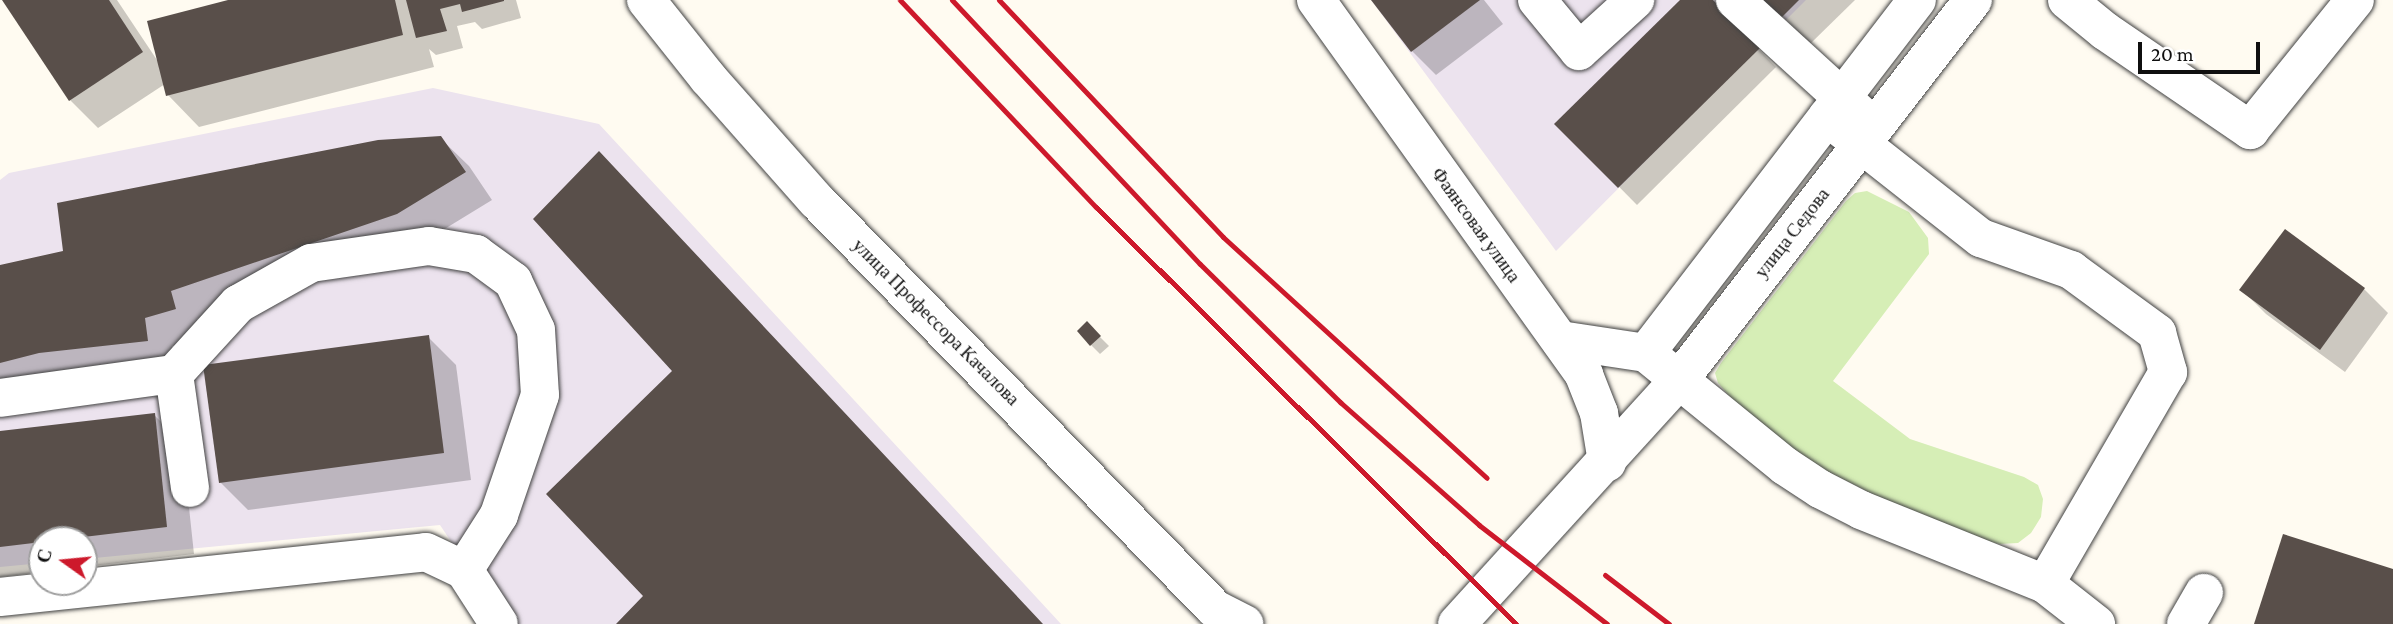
<!DOCTYPE html>
<html>
<head>
<meta charset="utf-8">
<style>
	body { margin:0 }
	#map { position:relative; width:2393px; height:624px; overflow:hidden; background:#fffbf1; font-family:"Crimson Pro",serif }
	div>[style] { position:absolute }
	[style*='--x'] { left:calc(var(--x)*1px); top:calc(var(--y)*1px); width:calc(var(--w)*1px); rotate:calc(var(--a)*1deg) }
	.industrial>* { inset:0; background:#ece3ee }
	.green>* { inset:0; background:#d6eeb6 }
	.shadow>* { inset:0; background:#0003 }
	.building>* { inset:0; background:#594f4a }
	.roads { filter:drop-shadow(0 0 2px #424242) drop-shadow(0 0 2px #424242) }
	.minor>* { height:38px; margin:-19px; padding:0 19px; transform-origin:19px; border-radius:19px; background:#fff }
	.rail>* { height:5px; margin:-2.5px; padding:0 2.5px; transform-origin:2.5px; border-radius:2.5px; background:#cd192b }
	span { translate:-50% -50%; white-space:nowrap; text-align:center; line-height:1.15; -webkit-text-stroke:7px #fff; paint-order:stroke }
	.street-label { font-size:19px; color:#0f0f0f }
	.north { position:absolute; left:28px; top:526px; width:70px; height:70px; box-sizing:border-box; background:#fff; border:2px solid #9f9f9f; border-radius:50%; rotate:285deg; font-size:19px; font-weight:700; line-height:28px; text-align:center; color:#0f0f0f }
	.north::after { content:''; display:block; margin:auto; width:24px; height:32px; background:#cd192b; clip-path:polygon(50% 0,100% 100%,50% 72%,0 100%) }
	.scale { position:absolute; left:2138px; top:42px; width:122px; height:32px; box-sizing:border-box; border:4px solid #0f0f0f; border-top:0; padding-left:9px; font-size:21px; line-height:24px; white-space:nowrap; color:#0f0f0f; -webkit-text-stroke:5px #fff; paint-order:stroke }
</style>
</head>
<body>
<div id="map">
	<div class="industrial">
		<div style="clip-path:polygon(1371px 0,1806px 0,1556px 251px)"></div>
		<div style="clip-path:polygon(433px 88px,599px 124px,1061px 624px,506px 624px,440px 525px,84px 559px,84px 540px,42px 540px,42px 563px,0 567px,0 180px,9px 173px)"></div>
	</div>
	<div class="green">
		<div style="clip-path:polygon(1867px 191px,1909px 212px,1928px 238px,1929px 254px,1833px 381px,1910px 439px,2024px 477px,2038px 485px,2043px 499px,2041px 517px,2031px 533px,2018px 543px,2000px 544px,1977px 539px,1913px 514px,1816px 466px,1740px 408px,1718px 383px,1715px 373px,1721px 363px,1846px 201px,1855px 193px)"></div>
	</div>
	<div class="shadow">
		<div style="clip-path:polygon(4px 0,117px 0,159px 63px,235px 0,516px 0,521px 18px,482px 29px,475px 22px,457px 26px,463px 48px,436px 55px,429px 49px,434px 67px,199px 127px,168px 95px,165px 84px,98px 128px,70px 100px)"></div>
		<div style="clip-path:polygon(1373px 0,1484px 0,1503px 24px,1436px 75px,1412px 51px)"></div>
		<div style="clip-path:polygon(1682px 0,1710px 0,1776px 67px,1637px 205px,1557px 124px)"></div>
		<div style="clip-path:polygon(1766px 0,1855px 0,1810px 44px)"></div>
		<div style="clip-path:polygon(440px 138px,469px 166px,492px 200px,425px 241px,197px 319px,203px 336px,172px 346px,175px 369px,0 397px,0 267px,65px 252px)"></div>
		<div style="clip-path:polygon(2364px 289px,2388px 313px,2345px 372px,2266px 314px,2242px 290px)"></div>
		<div style="clip-path:polygon(1087px 324px,1109px 346px,1100px 354px,1091px 345px)"></div>
		<div style="clip-path:polygon(428px 337px,456px 365px,471px 480px,248px 510px,220px 482px)"></div>
		<div style="clip-path:polygon(154px 415px,182px 442px,194px 554px,84px 567px,84px 540px,42px 540px,42px 572px,0 577px,0 432px)"></div>
	</div>
	<div class="building">
		<div style="clip-path:polygon(2px 0,109px 0,143px 52px,69px 101px)"></div>
		<div style="clip-path:polygon(228px 0,395px 0,403px 35px,166px 96px,147px 21px)"></div>
		<div style="clip-path:polygon(406px 0,504px 0,504px 1px,462px 12px,460px 4px,440px 9px,447px 31px,416px 38px)"></div>
		<div style="clip-path:polygon(1371px 0,1480px 0,1411px 52px)"></div>
		<div style="clip-path:polygon(1680px 0,1713px 0,1760px 48px,1618px 188px,1554px 124px)"></div>
		<div style="clip-path:polygon(1763px 0,1799px 0,1781px 18px)"></div>
		<div style="clip-path:polygon(441px 136px,466px 172px,397px 214px,171px 291px,176px 309px,145px 318px,148px 341px,39px 353px,0 363px,0 265px,63px 251px,57px 203px,378px 140px)"></div>
		<div style="clip-path:polygon(599px 151px,1043px 624px,616px 624px,643px 596px,546px 494px,672px 371px,533px 219px)"></div>
		<div style="clip-path:polygon(2285px 229px,2365px 288px,2320px 350px,2239px 290px)"></div>
		<div style="clip-path:polygon(1087px 321px,1101px 336px,1090px 346px,1077px 331px)"></div>
		<div style="clip-path:polygon(429px 335px,444px 453px,219px 483px,203px 365px)"></div>
		<div style="clip-path:polygon(155px 413px,167px 527px,0 547px,0 431px)"></div>
		<div style="clip-path:polygon(2283px 534px,2393px 569px,2393px 624px,2254px 624px)"></div>
	</div>
	<div class="roads">
		<div class="minor">
			<div style="--x:646;--y:0;--w:100;--a:51.5"></div>
			<div style="--x:708;--y:78;--w:164;--a:48.5"></div>
			<div style="--x:817;--y:201;--w:570;--a:45.71"></div>
			<div style="--x:1215;--y:609;--w:33;--a:27"></div>
			<div style="--x:1316;--y:0;--w:461;--a:54.4"></div>
			<div style="--x:1584;--y:375;--w:41;--a:68.5"></div>
			<div style="--x:1599;--y:413;--w:50;--a:80.7"></div>
			<div style="--x:1537;--y:0;--w:66;--a:50.5"></div>
			<div style="--x:1579;--y:51;--w:76;--a:-42.3"></div>
			<div style="--x:1735;--y:0;--w:169;--a:42.4"></div>
			<div style="--x:2067;--y:0;--w:49;--a:39.2"></div>
			<div style="--x:2105;--y:31;--w:176;--a:34.3"></div>
			<div style="--x:2250;--y:130;--w:167;--a:-51.1"></div>
			<div style="--x:1827;--y:117;--w:196;--a:38.2"></div>
			<div style="--x:1981;--y:238;--w:96;--a:19.6"></div>
			<div style="--x:2071;--y:270;--w:107;--a:36.2"></div>
			<div style="--x:2157;--y:333;--w:41;--a:74.2"></div>
			<div style="--x:2168;--y:372;--w:245;--a:120.1"></div>
			<div style="--x:1560;--y:340;--w:87;--a:8.6"></div>
			<div style="--x:1646;--y:353;--w:179;--a:39.1"></div>
			<div style="--x:1785;--y:466;--w:42;--a:33.3"></div>
			<div style="--x:1820;--y:489;--w:46;--a:27.1"></div>
			<div style="--x:1861;--y:510;--w:198;--a:21.9"></div>
			<div style="--x:2045;--y:584;--w:65;--a:38.1"></div>
			<div style="--x:1646;--y:353;--w:445;--a:-52.5"></div>
			<div style="--x:174;--y:374;--w:115;--a:82"></div>
			<div style="--x:0;--y:398;--w:176;--a:-7.9"></div>
			<div style="--x:174;--y:374;--w:95;--a:-47.6"></div>
			<div style="--x:238;--y:304;--w:84;--a:-29.3"></div>
			<div style="--x:311;--y:263;--w:119;--a:-8.2"></div>
			<div style="--x:429;--y:246;--w:48;--a:9.7"></div>
			<div style="--x:476;--y:254;--w:46;--a:36.1"></div>
			<div style="--x:513;--y:281;--w:54;--a:64.9"></div>
			<div style="--x:536;--y:330;--w:65;--a:86.5"></div>
			<div style="--x:540;--y:395;--w:127;--a:108.9"></div>
			<div style="--x:499;--y:515;--w:65;--a:122.5"></div>
			<div style="--x:0;--y:597;--w:428;--a:-6"></div>
			<div style="--x:426;--y:552;--w:42;--a:25.3"></div>
			<div style="--x:464;--y:570;--w:64;--a:57.1"></div>
			<div style="--x:1457;--y:624;--w:331;--a:-47.7"></div>
			<div style="--x:1680;--y:379;--w:479;--a:-52.3"></div>
			<div style="--x:2186;--y:624;--w:36;--a:-60"></div>
		</div>
	</div>
	<div class="rail">
		<div style="--x:900;--y:0;--w:285;--a:46.6"></div>
		<div style="--x:1096;--y:207;--w:592;--a:44.79"></div>
		<div style="--x:952;--y:0;--w:362;--a:46.8"></div>
		<div style="--x:1200;--y:264;--w:197;--a:44.6"></div>
		<div style="--x:1340;--y:402;--w:186;--a:41.5"></div>
		<div style="--x:1479;--y:525;--w:162;--a:37.7"></div>
		<div style="--x:999;--y:0;--w:326;--a:46.6"></div>
		<div style="--x:1223;--y:237;--w:357;--a:42.4"></div>
		<div style="--x:1605;--y:575;--w:81;--a:37.4"></div>
	</div>
	<div class="street-label">
		<span style="left:1476px;top:225px;rotate:54deg">Фаянсовая улица</span>
		<span style="left:1792px;top:233px;rotate:-52deg">улица Седова</span>
		<span style="left:936px;top:322px;rotate:45deg">улица Профессора Качалова</span>
	</div>
	<div class="north">С</div>
	<div class="scale">20 m</div>
</div>
</body>
</html>
